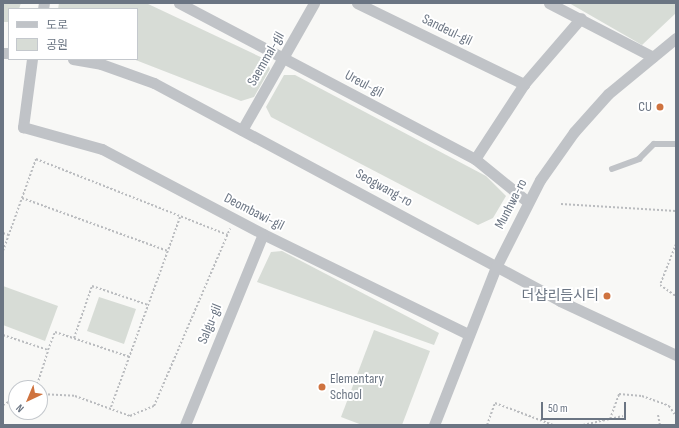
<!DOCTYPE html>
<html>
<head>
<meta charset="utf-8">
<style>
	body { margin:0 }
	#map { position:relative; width:679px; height:428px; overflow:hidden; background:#f8f8f6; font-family:"Sofia Sans Condensed","Noto Sans KR",sans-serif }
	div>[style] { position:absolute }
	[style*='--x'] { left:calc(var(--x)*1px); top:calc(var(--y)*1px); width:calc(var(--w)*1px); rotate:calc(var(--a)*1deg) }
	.green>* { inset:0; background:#d7dcd6 }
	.path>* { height:2px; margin-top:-1px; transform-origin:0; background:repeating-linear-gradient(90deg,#babcbf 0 2px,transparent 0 4px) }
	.lane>* { height:5.5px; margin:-2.75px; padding:0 2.75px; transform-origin:2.75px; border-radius:2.75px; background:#c0c3c7 }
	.street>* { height:11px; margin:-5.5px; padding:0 5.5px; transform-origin:5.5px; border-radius:5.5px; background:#c0c3c7 }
	.dots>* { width:11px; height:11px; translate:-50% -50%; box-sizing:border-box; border:2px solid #fff; border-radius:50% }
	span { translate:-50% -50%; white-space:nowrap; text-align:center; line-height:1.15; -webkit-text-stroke:4px #fff; paint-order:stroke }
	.street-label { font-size:14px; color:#6b7583 }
	.poi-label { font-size:14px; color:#6b7583 }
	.right { translate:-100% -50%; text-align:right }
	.left { translate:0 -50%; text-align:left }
	.frame { position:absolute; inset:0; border:4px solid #6b7583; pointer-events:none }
	.legend { position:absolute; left:8px; top:8px; width:130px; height:52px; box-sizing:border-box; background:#fff; border:1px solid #c4c8cd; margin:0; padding:5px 7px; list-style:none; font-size:12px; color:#6b7583 }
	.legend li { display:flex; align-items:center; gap:8px; height:20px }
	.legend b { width:20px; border:1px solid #c4c8cd }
	.north { position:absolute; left:8px; top:380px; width:40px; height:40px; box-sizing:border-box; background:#fff; border:1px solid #c4c8cd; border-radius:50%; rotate:224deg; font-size:11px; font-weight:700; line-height:16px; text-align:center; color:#6b7583 }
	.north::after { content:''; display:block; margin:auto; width:14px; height:18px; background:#cf733f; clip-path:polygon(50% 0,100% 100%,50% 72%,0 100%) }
	.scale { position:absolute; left:541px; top:402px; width:85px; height:18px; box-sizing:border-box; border:2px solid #6b7583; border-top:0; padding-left:5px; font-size:12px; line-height:14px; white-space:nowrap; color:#6b7583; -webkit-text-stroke:3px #fff; paint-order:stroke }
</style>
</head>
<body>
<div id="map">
	<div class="green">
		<div style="clip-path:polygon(3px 3px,21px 3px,19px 9px,9px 9px,9px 22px,3px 22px)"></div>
		<div style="clip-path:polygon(59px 3px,146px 3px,267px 60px,270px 69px,254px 97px,241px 101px,133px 59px,137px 59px,137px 9px,58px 9px)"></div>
		<div style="clip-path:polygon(569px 3px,676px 3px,676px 13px,642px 45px)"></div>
		<div style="clip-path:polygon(284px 75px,295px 75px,486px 176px,506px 196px,493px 218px,478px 225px,271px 117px,266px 107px)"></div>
		<div style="clip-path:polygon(282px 251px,439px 333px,434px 345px,257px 282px,271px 252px)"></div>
		<div style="clip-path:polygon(3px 286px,58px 306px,45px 341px,3px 325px)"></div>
		<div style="clip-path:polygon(99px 297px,136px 309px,124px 344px,87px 331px)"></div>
		<div style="clip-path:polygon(374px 330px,430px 351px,402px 425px,362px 425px,341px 417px)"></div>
	</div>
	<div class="path">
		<div style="--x:22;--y:198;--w:155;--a:20"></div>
		<div style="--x:561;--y:204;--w:115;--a:3.5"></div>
		<div style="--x:3;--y:233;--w:6;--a:18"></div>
		<div style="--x:676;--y:244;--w:44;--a:111.3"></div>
		<div style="--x:660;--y:285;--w:19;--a:35"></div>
		<div style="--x:3;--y:251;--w:98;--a:-70.3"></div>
		<div style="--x:36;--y:159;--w:206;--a:21.6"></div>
		<div style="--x:3;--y:335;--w:47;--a:18.4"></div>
		<div style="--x:48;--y:350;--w:19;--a:-69"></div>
		<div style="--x:55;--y:332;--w:79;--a:18.4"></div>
		<div style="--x:74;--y:338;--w:55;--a:-70.9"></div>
		<div style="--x:92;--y:286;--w:59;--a:18.7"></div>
		<div style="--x:36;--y:388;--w:40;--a:-72"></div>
		<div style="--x:40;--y:394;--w:35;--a:3"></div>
		<div style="--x:75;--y:396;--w:59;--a:20"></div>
		<div style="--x:130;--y:416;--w:26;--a:-23"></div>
		<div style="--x:154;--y:406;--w:193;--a:-66.8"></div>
		<div style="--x:3;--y:405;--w:15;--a:-28"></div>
		<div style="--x:111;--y:407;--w:202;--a:-70"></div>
		<div style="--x:658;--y:415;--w:10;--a:79"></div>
		<div style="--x:610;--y:419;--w:27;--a:-70"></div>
		<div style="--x:619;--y:394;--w:23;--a:5"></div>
		<div style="--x:642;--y:396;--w:29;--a:20"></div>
		<div style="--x:669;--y:406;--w:12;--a:55"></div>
		<div style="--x:487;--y:425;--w:23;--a:-70"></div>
		<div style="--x:495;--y:403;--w:62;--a:20.8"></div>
		<div style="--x:583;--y:425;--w:41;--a:-12.7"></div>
	</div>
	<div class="lane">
		<div style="--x:612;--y:169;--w:29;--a:-20"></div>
		<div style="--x:639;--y:159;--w:21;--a:-45"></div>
		<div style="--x:654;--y:144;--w:22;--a:0"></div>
	</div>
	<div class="street">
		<div style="--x:179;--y:3;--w:335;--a:27.8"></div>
		<div style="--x:475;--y:159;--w:68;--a:39.1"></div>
		<div style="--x:357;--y:3;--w:186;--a:25.9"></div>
		<div style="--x:549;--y:3;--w:117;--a:27.4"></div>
		<div style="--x:43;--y:9;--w:6;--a:-81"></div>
		<div style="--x:3;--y:53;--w:6;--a:0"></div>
		<div style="--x:32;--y:59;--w:69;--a:97.5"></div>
		<div style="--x:23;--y:127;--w:82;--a:15.6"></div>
		<div style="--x:102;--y:149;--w:182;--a:27.8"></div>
		<div style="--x:263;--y:234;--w:228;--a:26"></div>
		<div style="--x:73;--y:59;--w:28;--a:10"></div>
		<div style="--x:101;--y:64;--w:56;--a:19.7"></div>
		<div style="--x:154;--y:83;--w:461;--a:28.2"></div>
		<div style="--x:560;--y:301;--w:128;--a:25"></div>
		<div style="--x:242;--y:130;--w:146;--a:-60.4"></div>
		<div style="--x:475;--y:159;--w:90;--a:-56.8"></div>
		<div style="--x:524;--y:84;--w:87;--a:-49.2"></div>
		<div style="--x:185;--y:425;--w:206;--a:-67.8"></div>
		<div style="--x:434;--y:425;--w:170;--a:-68.6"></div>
		<div style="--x:496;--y:267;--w:97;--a:-63.2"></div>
		<div style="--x:540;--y:180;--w:59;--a:-54.7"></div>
		<div style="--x:574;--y:132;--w:51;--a:-48.2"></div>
		<div style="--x:608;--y:94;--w:88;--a:-39.5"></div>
	</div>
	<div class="dots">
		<div style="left:660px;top:107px;background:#cf733f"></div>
		<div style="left:607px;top:296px;background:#cf733f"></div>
		<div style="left:322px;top:387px;background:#cf733f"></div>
	</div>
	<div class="street-label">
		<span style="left:447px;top:30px;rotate:26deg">Sandeul-gil</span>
		<span style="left:266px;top:59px;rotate:-60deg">Saemmal-gil</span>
		<span style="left:364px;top:84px;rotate:28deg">Ureul-gil</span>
		<span style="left:384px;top:188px;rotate:29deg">Seogwang-ro</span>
		<span style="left:511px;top:204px;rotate:-63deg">Munhwa-ro</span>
		<span style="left:254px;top:212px;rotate:27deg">Deombawi-gil</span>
		<span style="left:210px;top:324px;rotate:-68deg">Salgu-gil</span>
	</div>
	<div class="poi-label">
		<span class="right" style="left:652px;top:107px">CU</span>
		<span class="right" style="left:599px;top:296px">더샵리듬시티</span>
		<span class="left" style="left:330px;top:387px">Elementary<br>School</span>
	</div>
	<div class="frame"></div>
	<ul class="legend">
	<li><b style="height:5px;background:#c0c3c7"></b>도로</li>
	<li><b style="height:11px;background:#d7dcd6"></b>공원</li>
	</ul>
	<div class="north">N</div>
	<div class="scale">50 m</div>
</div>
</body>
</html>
